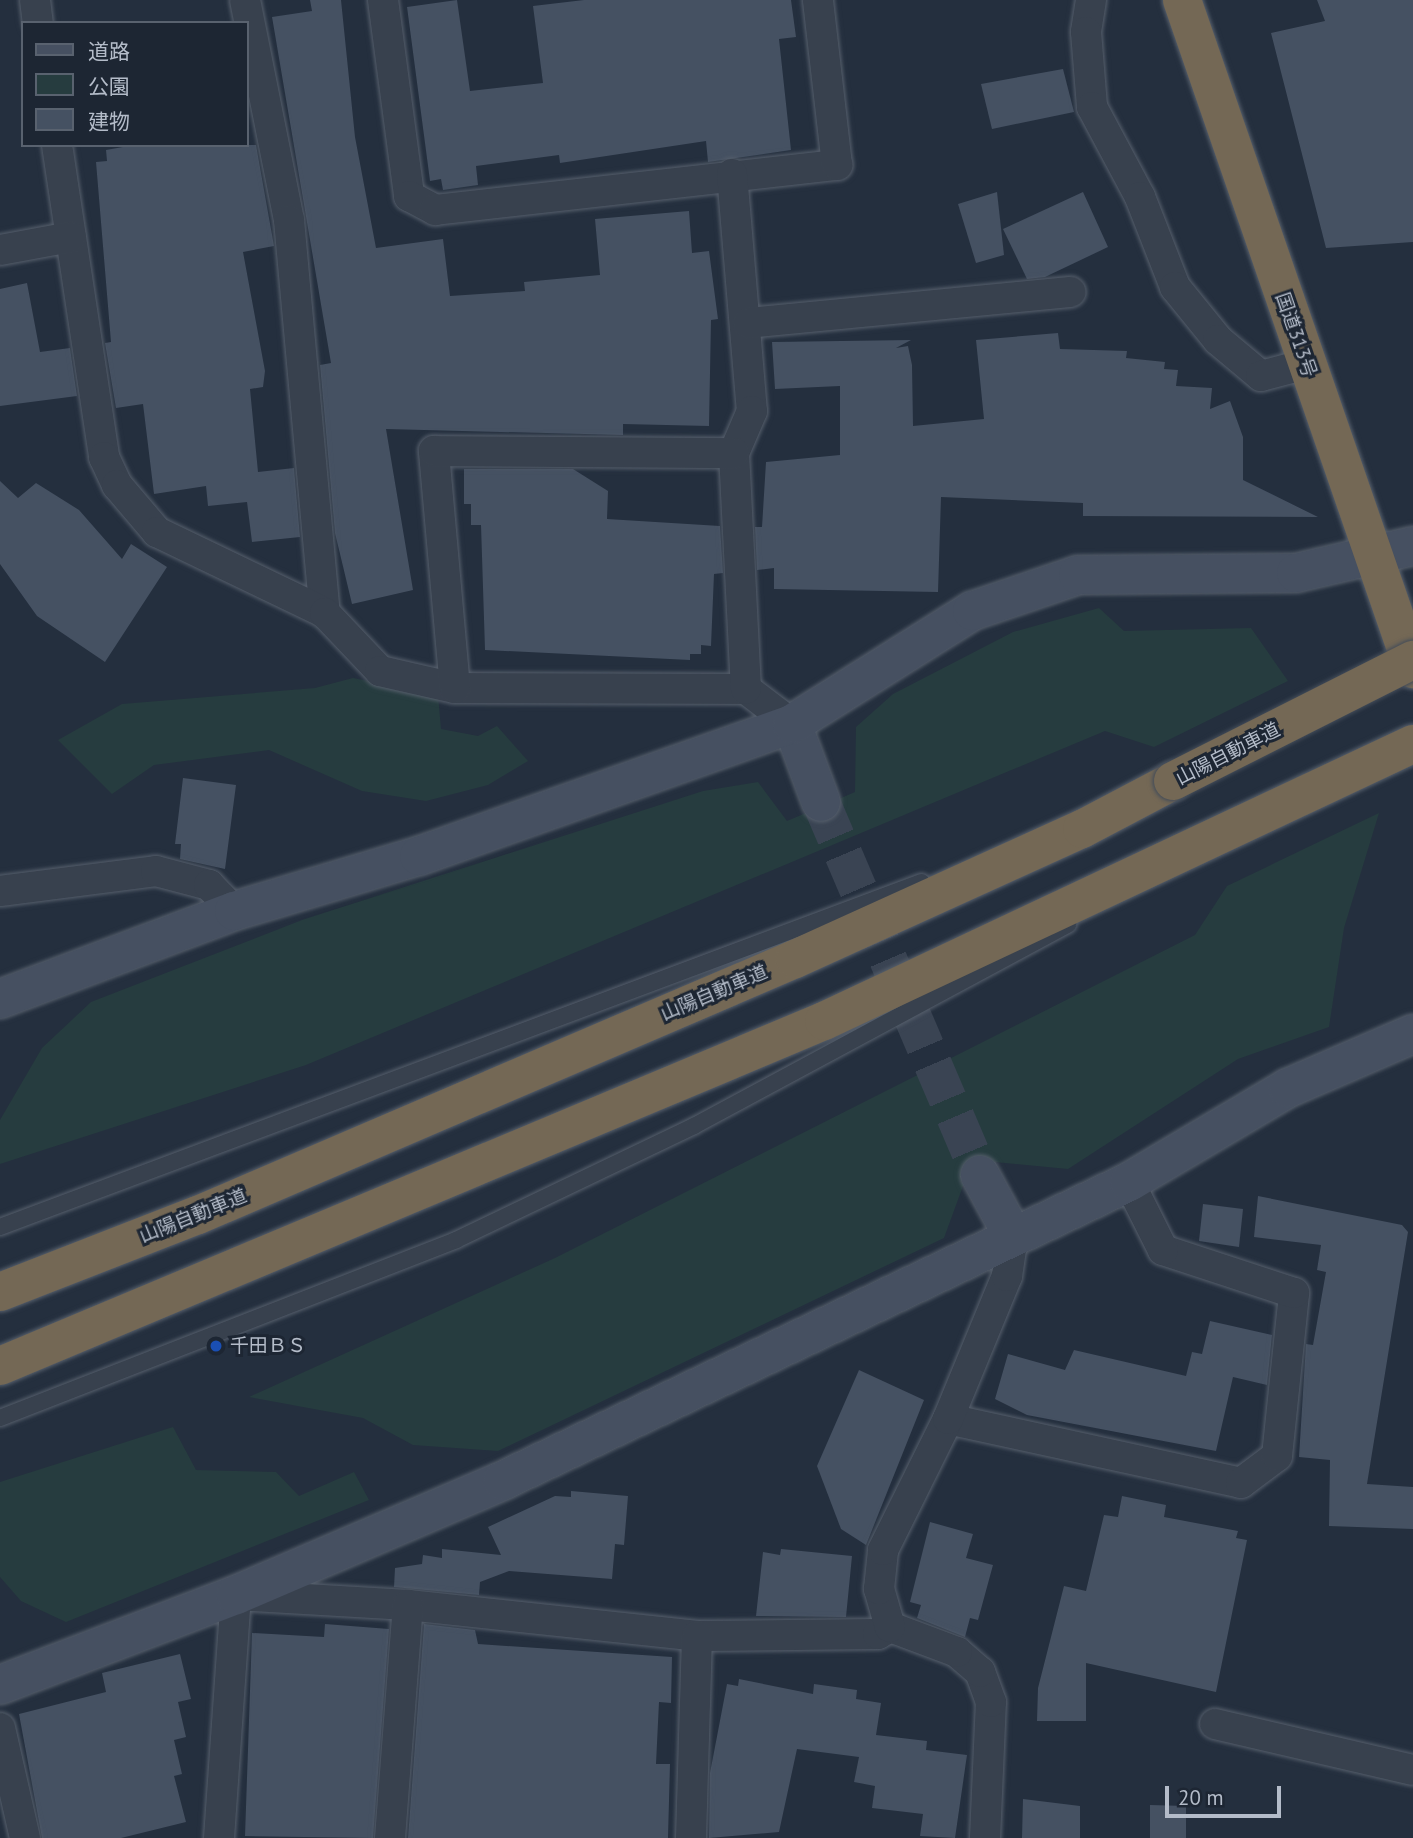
<!DOCTYPE html>
<html>
<head>
<meta charset="utf-8">
<style>
	body { margin:0 }
	#map { position:relative; width:1413px; height:1838px; overflow:hidden; background:#242f3e; font-family:"PT Sans","Noto Sans JP",sans-serif }
	div>[style] { position:absolute }
	[style*='--x'] { left:calc(var(--x)*1px); top:calc(var(--y)*1px); width:calc(var(--w)*1px); rotate:calc(var(--a)*1deg) }
	.green>* { inset:0; background:#263c3f }
	.building>* { inset:0; background:#455162 }
	.secondary-tunnel>* { height:38px; margin-top:-19px; transform-origin:0; background:repeating-linear-gradient(90deg,#3a4453 0 38px,transparent 0 57px) }
	.roads { filter:drop-shadow(0 0 2px #565f6c) drop-shadow(0 0 2px #565f6c) }
	.lane>* { height:16px; margin:-8px; padding:0 8px; transform-origin:8px; border-radius:8px; background:#38414e }
	.street>* { height:30px; margin:-15px; padding:0 15px; transform-origin:15px; border-radius:15px; background:#38414e }
	.secondary>* { height:38px; margin:-19px; padding:0 19px; transform-origin:19px; border-radius:19px; background:#465061 }
	.highway>* { height:38px; margin:-19px; padding:0 19px; transform-origin:19px; border-radius:19px; background:#746855 }
	.bridges { filter:drop-shadow(0 0 2px #434c59) drop-shadow(0 0 2px #434c59) }
	.highway-bridge>* { height:38px; margin:-19px; padding:0 19px; transform-origin:19px; border-radius:19px; background:#746855 }
	.dots>* { width:19px; height:19px; translate:-50% -50%; box-sizing:border-box; border:4px solid #1d2633; border-radius:50% }
	span { translate:-50% -50%; white-space:nowrap; text-align:center; line-height:1.15; -webkit-text-stroke:6px #1d2633; paint-order:stroke }
	.street-label { font-size:19px; color:#b4bcc9 }
	.poi-label { font-size:19px; color:#b4bcc9 }
	.left { translate:0 -50%; text-align:left }
	.legend { position:absolute; left:21px; top:21px; width:228px; height:126px; box-sizing:border-box; background:#1d2633; border:2px solid #59626f; margin:0; padding:9px 12px; list-style:none; font-size:21px; color:#b4bcc9 }
	.legend li { display:flex; align-items:center; gap:14px; height:35px }
	.legend b { width:35px; border:2px solid #59626f }
	.scale { position:absolute; left:1165px; top:1786px; width:116px; height:32px; box-sizing:border-box; border:4px solid #b4bcc9; border-top:0; padding-left:9px; font-size:21px; line-height:24px; white-space:nowrap; color:#b4bcc9; -webkit-text-stroke:5px #1d2633; paint-order:stroke }
</style>
</head>
<body>
<div id="map">
	<div class="green">
		<div style="clip-path:polygon(1099px 608px,1124px 631px,1251px 628px,1288px 681px,1154px 747px,1105px 731px,306px 1065px,0 1164px,0 1120px,42px 1048px,91px 1002px,302px 920px,703px 791px,758px 782px,787px 821px,855px 792px,856px 727px,893px 694px,1013px 632px)"></div>
		<div style="clip-path:polygon(353px 678px,438px 695px,441px 729px,478px 736px,497px 726px,528px 761px,488px 785px,426px 801px,362px 791px,269px 750px,154px 765px,112px 794px,58px 740px,122px 704px,315px 688px)"></div>
		<div style="clip-path:polygon(1379px 813px,1344px 928px,1329px 1027px,1238px 1059px,1068px 1169px,995px 1162px,963px 1186px,944px 1238px,498px 1451px,413px 1445px,363px 1418px,249px 1397px,555px 1258px,1195px 935px,1227px 886px)"></div>
		<div style="clip-path:polygon(173px 1427px,196px 1470px,276px 1472px,299px 1496px,354px 1472px,369px 1500px,66px 1622px,21px 1601px,0 1577px,0 1482px)"></div>
	</div>
	<div class="building">
		<div style="clip-path:polygon(310px 0,341px 0,355px 137px,376px 248px,443px 239px,450px 296px,525px 291px,524px 282px,600px 275px,595px 219px,689px 211px,692px 253px,709px 251px,718px 319px,711px 320px,709px 426px,623px 424px,623px 435px,386px 429px,413px 590px,352px 604px,335px 533px,320px 365px,331px 363px,272px 17px,312px 11px)"></div>
		<div style="clip-path:polygon(457px 0,470px 91px,543px 83px,533px 6px,584px 0,791px 0,796px 37px,779px 39px,791px 150px,708px 162px,706px 141px,560px 163px,559px 155px,476px 166px,478px 185px,443px 190px,441px 179px,430px 181px,407px 7px)"></div>
		<div style="clip-path:polygon(1317px 0,1413px 0,1413px 242px,1326px 248px,1271px 33px,1325px 21px)"></div>
		<div style="clip-path:polygon(1063px 69px,1074px 112px,992px 129px,981px 84px)"></div>
		<div style="clip-path:polygon(134px 145px,256px 145px,274px 246px,243px 252px,265px 371px,263px 387px,250px 389px,258px 472px,294px 468px,300px 537px,252px 542px,247px 502px,208px 506px,206px 486px,154px 494px,143px 404px,116px 408px,105px 343px,111px 342px,96px 162px,107px 161px,106px 150px)"></div>
		<div style="clip-path:polygon(997px 192px,1004px 255px,976px 263px,958px 204px)"></div>
		<div style="clip-path:polygon(1083px 192px,1108px 247px,1045px 277px,1027px 279px,1003px 229px)"></div>
		<div style="clip-path:polygon(27px 283px,40px 352px,70px 348px,77px 396px,0 406px,0 289px)"></div>
		<div style="clip-path:polygon(1058px 333px,1060px 349px,1127px 351px,1126px 358px,1165px 362px,1164px 369px,1178px 370px,1176px 386px,1212px 388px,1210px 409px,1230px 401px,1243px 437px,1243px 480px,1318px 517px,1083px 516px,1083px 503px,941px 497px,938px 592px,774px 589px,774px 568px,757px 570px,755px 527px,762px 527px,766px 462px,840px 455px,840px 386px,775px 389px,772px 342px,911px 340px,896px 348px,908px 346px,912px 365px,913px 426px,984px 419px,976px 340px)"></div>
		<div style="clip-path:polygon(464px 469px,573px 469px,608px 491px,607px 519px,720px 526px,723px 573px,714px 574px,711px 646px,701px 645px,701px 654px,690px 654px,690px 660px,485px 650px,481px 525px,471px 525px,471px 504px,464px 504px)"></div>
		<div style="clip-path:polygon(0 481px,18px 498px,36px 483px,79px 510px,122px 559px,131px 544px,167px 567px,105px 662px,37px 616px,0 564px)"></div>
		<div style="clip-path:polygon(183px 778px,236px 785px,225px 869px,180px 859px,181px 844px,175px 844px)"></div>
		<div style="clip-path:polygon(1258px 1196px,1402px 1225px,1408px 1232px,1367px 1484px,1413px 1487px,1413px 1529px,1329px 1526px,1330px 1460px,1299px 1457px,1306px 1344px,1313px 1345px,1326px 1272px,1317px 1270px,1321px 1245px,1254px 1237px)"></div>
		<div style="clip-path:polygon(1203px 1204px,1243px 1209px,1239px 1247px,1199px 1241px)"></div>
		<div style="clip-path:polygon(1210px 1321px,1272px 1335px,1267px 1385px,1233px 1377px,1216px 1451px,1027px 1415px,995px 1399px,1008px 1354px,1065px 1370px,1074px 1350px,1186px 1376px,1192px 1352px,1202px 1354px)"></div>
		<div style="clip-path:polygon(859px 1370px,924px 1400px,866px 1545px,841px 1529px,817px 1466px)"></div>
		<div style="clip-path:polygon(571px 1491px,628px 1496px,624px 1545px,615px 1544px,612px 1579px,509px 1571px,480px 1582px,479px 1595px,394px 1587px,395px 1568px,422px 1564px,423px 1555px,442px 1558px,442px 1549px,501px 1555px,488px 1527px,555px 1496px,571px 1497px)"></div>
		<div style="clip-path:polygon(1122px 1496px,1166px 1505px,1164px 1517px,1238px 1531px,1236px 1538px,1247px 1540px,1216px 1692px,1086px 1663px,1086px 1721px,1037px 1721px,1038px 1688px,1064px 1586px,1086px 1591px,1104px 1515px,1118px 1517px)"></div>
		<div style="clip-path:polygon(930px 1522px,973px 1534px,966px 1558px,993px 1565px,978px 1620px,970px 1618px,965px 1637px,917px 1618px,921px 1605px,910px 1602px)"></div>
		<div style="clip-path:polygon(781px 1549px,852px 1556px,846px 1617px,756px 1616px,763px 1552px,780px 1555px)"></div>
		<div style="clip-path:polygon(325px 1624px,389px 1629px,373px 1838px,245px 1836px,252px 1633px,324px 1637px)"></div>
		<div style="clip-path:polygon(424px 1624px,475px 1630px,478px 1644px,672px 1657px,671px 1703px,659px 1702px,656px 1764px,670px 1764px,668px 1838px,408px 1838px)"></div>
		<div style="clip-path:polygon(180px 1654px,191px 1699px,178px 1702px,186px 1737px,174px 1740px,182px 1774px,174px 1776px,186px 1822px,121px 1838px,42px 1838px,19px 1714px,106px 1692px,102px 1673px)"></div>
		<div style="clip-path:polygon(739px 1679px,813px 1694px,814px 1684px,857px 1690px,856px 1699px,881px 1703px,876px 1735px,927px 1741px,926px 1750px,967px 1755px,955px 1838px,920px 1836px,923px 1814px,872px 1808px,875px 1786px,854px 1782px,859px 1757px,797px 1749px,779px 1832px,709px 1838px,710px 1773px,727px 1684px,738px 1686px)"></div>
		<div style="clip-path:polygon(1023px 1799px,1080px 1806px,1080px 1838px,1022px 1838px)"></div>
		<div style="clip-path:polygon(1150px 1805px,1186px 1806px,1186px 1838px,1150px 1838px)"></div>
	</div>
	<div class="secondary-tunnel">
		<div style="--x:821;--y:802;--w:405;--a:66.9"></div>
	</div>
	<div class="roads">
		<div class="lane">
			<div style="--x:0;--y:1227;--w:984;--a:-20.52"></div>
			<div style="--x:0;--y:1418;--w:490;--a:-21.3"></div>
			<div style="--x:456;--y:1240;--w:264;--a:-25.6"></div>
			<div style="--x:694;--y:1126;--w:425;--a:-28.3"></div>
		</div>
		<div class="street">
			<div style="--x:35;--y:0;--w:23;--a:83"></div>
			<div style="--x:245;--y:0;--w:224;--a:78.7"></div>
			<div style="--x:289;--y:220;--w:395;--a:84.8"></div>
			<div style="--x:383;--y:0;--w:198;--a:82.4"></div>
			<div style="--x:409;--y:196;--w:30;--a:28"></div>
			<div style="--x:435;--y:210;--w:405;--a:-6.4"></div>
			<div style="--x:837;--y:165;--w:166;--a:-96.6"></div>
			<div style="--x:1091;--y:0;--w:32;--a:99"></div>
			<div style="--x:1086;--y:32;--w:75;--a:85.4"></div>
			<div style="--x:1092;--y:107;--w:102;--a:61.9"></div>
			<div style="--x:1140;--y:197;--w:97;--a:68.7"></div>
			<div style="--x:1175;--y:287;--w:68;--a:50.9"></div>
			<div style="--x:1218;--y:340;--w:56;--a:39.9"></div>
			<div style="--x:1261;--y:376;--w:47;--a:-14.9"></div>
			<div style="--x:57;--y:145;--w:316;--a:81.4"></div>
			<div style="--x:104;--y:457;--w:31;--a:65"></div>
			<div style="--x:117;--y:485;--w:62;--a:49.6"></div>
			<div style="--x:157;--y:532;--w:187;--a:25.7"></div>
			<div style="--x:325;--y:613;--w:80;--a:46.5"></div>
			<div style="--x:380;--y:671;--w:77;--a:12.8"></div>
			<div style="--x:455;--y:688;--w:291;--a:0.2"></div>
			<div style="--x:746;--y:689;--w:58;--a:37.3"></div>
			<div style="--x:732;--y:174;--w:238;--a:85.2"></div>
			<div style="--x:752;--y:411;--w:46;--a:113.2"></div>
			<div style="--x:734;--y:453;--w:236;--a:87.1"></div>
			<div style="--x:0;--y:250;--w:72;--a:-10.4"></div>
			<div style="--x:748;--y:323;--w:324;--a:-5.5"></div>
			<div style="--x:455;--y:688;--w:238;--a:-95.1"></div>
			<div style="--x:434;--y:451;--w:300;--a:0.4"></div>
			<div style="--x:0;--y:891;--w:157;--a:-7.3"></div>
			<div style="--x:156;--y:871;--w:55;--a:14.8"></div>
			<div style="--x:209;--y:885;--w:36;--a:46"></div>
			<div style="--x:948;--y:1419;--w:300;--a:12.3"></div>
			<div style="--x:1241;--y:1483;--w:45;--a:-36.9"></div>
			<div style="--x:1277;--y:1456;--w:164;--a:-84"></div>
			<div style="--x:1294;--y:1293;--w:138;--a:-161.8"></div>
			<div style="--x:1163;--y:1250;--w:76;--a:-116.6"></div>
			<div style="--x:1215;--y:1724;--w:203;--a:13.1"></div>
			<div style="--x:0;--y:1728;--w:113;--a:77.2"></div>
			<div style="--x:219;--y:1838;--w:244;--a:-86"></div>
			<div style="--x:236;--y:1595;--w:172;--a:3.3"></div>
			<div style="--x:408;--y:1605;--w:291;--a:6.1"></div>
			<div style="--x:697;--y:1636;--w:181;--a:-0.6"></div>
			<div style="--x:878;--y:1634;--w:14;--a:-30"></div>
			<div style="--x:390;--y:1838;--w:234;--a:-85.6"></div>
			<div style="--x:691;--y:1838;--w:202;--a:-88.3"></div>
			<div style="--x:985;--y:1838;--w:136;--a:-87.5"></div>
			<div style="--x:991;--y:1702;--w:32;--a:-110"></div>
			<div style="--x:980;--y:1672;--w:30;--a:-139"></div>
			<div style="--x:957;--y:1652;--w:72;--a:-159.5"></div>
			<div style="--x:890;--y:1627;--w:40;--a:-106"></div>
			<div style="--x:879;--y:1589;--w:39;--a:-84"></div>
			<div style="--x:883;--y:1550;--w:146;--a:-63.6"></div>
			<div style="--x:948;--y:1419;--w:155;--a:-67.6"></div>
			<div style="--x:1007;--y:1276;--w:40;--a:-81.5"></div>
		</div>
		<div class="secondary">
			<div style="--x:792;--y:724;--w:83;--a:69.6"></div>
			<div style="--x:0;--y:999;--w:250;--a:-20.6"></div>
			<div style="--x:234;--y:911;--w:193;--a:-16.6"></div>
			<div style="--x:419;--y:856;--w:396;--a:-19.5"></div>
			<div style="--x:792;--y:724;--w:213;--a:-32.1"></div>
			<div style="--x:972;--y:611;--w:112;--a:-18.8"></div>
			<div style="--x:1078;--y:575;--w:218;--a:-0.5"></div>
			<div style="--x:1296;--y:573;--w:120;--a:-13"></div>
			<div style="--x:980;--y:1175;--w:69;--a:61.6"></div>
			<div style="--x:0;--y:1685;--w:253;--a:-20.9"></div>
			<div style="--x:236;--y:1595;--w:289;--a:-23.2"></div>
			<div style="--x:502;--y:1481;--w:695;--a:-25.5"></div>
			<div style="--x:1129;--y:1182;--w:185;--a:-30.6"></div>
			<div style="--x:1288;--y:1088;--w:136;--a:-23.4"></div>
		</div>
		<div class="highway">
			<div style="--x:1182;--y:0;--w:708;--a:70.95"></div>
			<div style="--x:0;--y:1292;--w:212;--a:-21.3"></div>
			<div style="--x:198;--y:1215;--w:650;--a:-23.21"></div>
			<div style="--x:795;--y:959;--w:315;--a:-24.4"></div>
			<div style="--x:1082;--y:829;--w:103;--a:-27.8"></div>
			<div style="--x:0;--y:1366;--w:893;--a:-22.72"></div>
			<div style="--x:824;--y:1021;--w:651;--a:-25.19"></div>
		</div>
	</div>
	<div class="bridges">
		<div class="highway-bridge">
			<div style="--x:1173;--y:781;--w:269;--a:-26.8"></div>
		</div>
	</div>
	<div class="dots">
		<div style="left:216px;top:1346px;background:#1a4fb4"></div>
	</div>
	<div class="street-label">
		<span style="left:1296px;top:335px;rotate:71deg">国道313号</span>
		<span style="left:1228px;top:754px;rotate:-27deg">山陽自動車道</span>
		<span style="left:714px;top:993px;rotate:-23deg">山陽自動車道</span>
		<span style="left:193px;top:1216px;rotate:-22deg">山陽自動車道</span>
	</div>
	<div class="poi-label">
		<span class="left" style="left:230px;top:1346px">千田ＢＳ</span>
	</div>
	<ul class="legend">
	<li><b style="height:9px;background:#465061"></b>道路</li>
	<li><b style="height:19px;background:#263c3f"></b>公園</li>
	<li><b style="height:19px;background:#455162"></b>建物</li>
	</ul>
	<div class="scale">20 m</div>
</div>
</body>
</html>
